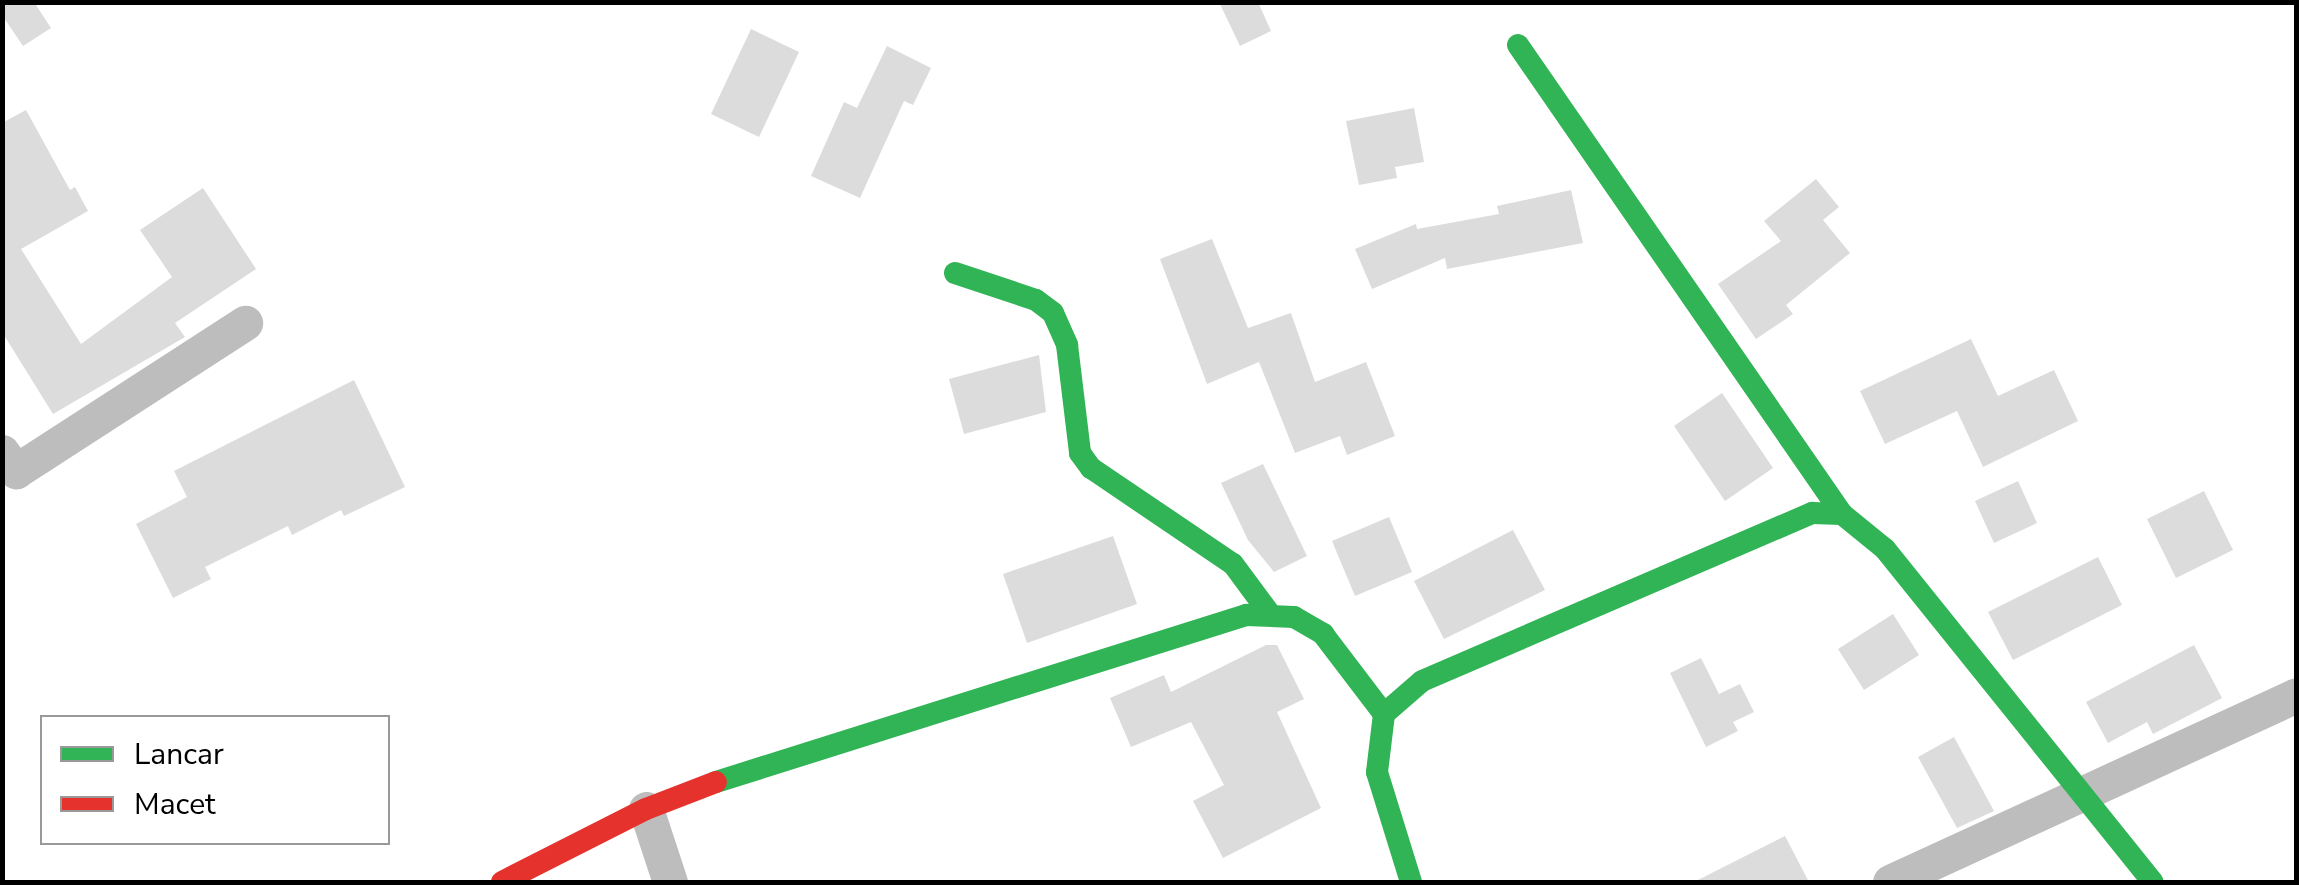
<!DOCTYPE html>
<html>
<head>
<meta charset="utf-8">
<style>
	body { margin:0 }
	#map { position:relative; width:2299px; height:885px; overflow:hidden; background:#fff; font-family:"Nunito Sans",sans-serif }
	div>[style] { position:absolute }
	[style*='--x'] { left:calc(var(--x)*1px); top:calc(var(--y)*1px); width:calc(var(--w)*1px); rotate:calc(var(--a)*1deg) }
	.building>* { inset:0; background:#dcdcdc }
	.street>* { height:35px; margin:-17.5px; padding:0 17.5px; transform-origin:17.5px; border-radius:17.5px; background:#bdbdbd }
	.fast>* { height:22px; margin:-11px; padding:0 11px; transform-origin:11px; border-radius:11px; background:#30b455 }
	.jam>* { height:22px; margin:-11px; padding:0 11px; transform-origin:11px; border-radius:11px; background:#e5322d }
	span { translate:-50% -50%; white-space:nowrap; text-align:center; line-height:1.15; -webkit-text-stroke:8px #fff; paint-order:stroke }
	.frame { position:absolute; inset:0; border:5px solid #000; pointer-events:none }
	.legend { position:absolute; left:40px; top:715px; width:350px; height:130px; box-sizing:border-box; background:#fff; border:2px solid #999; margin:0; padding:12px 18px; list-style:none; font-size:30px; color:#000 }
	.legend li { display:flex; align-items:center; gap:20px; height:50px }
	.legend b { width:50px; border:2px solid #999 }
</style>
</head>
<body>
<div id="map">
	<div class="building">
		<div style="clip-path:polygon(2px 2px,34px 2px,51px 28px,23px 46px,2px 15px)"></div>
		<div style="clip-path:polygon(1219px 2px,1258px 2px,1271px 31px,1240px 46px)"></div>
		<div style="clip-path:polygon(751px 29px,799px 52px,759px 137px,711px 114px)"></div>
		<div style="clip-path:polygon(887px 46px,931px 68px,913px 105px,904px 101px,860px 198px,811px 176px,844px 102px,857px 108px)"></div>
		<div style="clip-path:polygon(1414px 108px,1424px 162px,1395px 167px,1397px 178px,1359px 185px,1346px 121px)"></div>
		<div style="clip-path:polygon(26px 110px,70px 190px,75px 187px,88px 211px,21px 249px,81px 344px,172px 277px,140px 230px,203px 188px,256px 269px,175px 323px,185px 337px,53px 414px,2px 332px,2px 123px)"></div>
		<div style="clip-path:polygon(1816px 179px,1839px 207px,1823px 220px,1850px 253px,1786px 305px,1793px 314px,1756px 339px,1718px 284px,1781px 241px,1764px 221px)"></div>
		<div style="clip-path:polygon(1571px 190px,1583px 243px,1447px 269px,1445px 258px,1372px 289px,1355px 249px,1416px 224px,1417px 229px,1499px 214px,1497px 206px)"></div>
		<div style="clip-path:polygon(1212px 239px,1248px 328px,1291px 313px,1315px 382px,1366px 362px,1395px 436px,1347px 455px,1340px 436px,1295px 453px,1259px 362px,1207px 384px,1160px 259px)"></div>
		<div style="clip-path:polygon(1971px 339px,1998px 396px,2054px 370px,2078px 421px,1983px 467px,1957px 411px,1885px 444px,1860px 391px)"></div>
		<div style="clip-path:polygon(1039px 355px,1046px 412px,964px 434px,949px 379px)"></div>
		<div style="clip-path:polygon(354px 380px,405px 487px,344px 516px,341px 510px,292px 535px,288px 526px,205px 567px,211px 579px,173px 598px,136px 524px,187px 497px,174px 471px)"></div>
		<div style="clip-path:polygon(1722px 393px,1773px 468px,1725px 501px,1674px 426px)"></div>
		<div style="clip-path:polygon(1263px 464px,1307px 556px,1274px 572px,1248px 540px,1221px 483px)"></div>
		<div style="clip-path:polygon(2018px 481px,2037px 523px,1994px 543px,1975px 501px)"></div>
		<div style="clip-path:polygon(2204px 491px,2233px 550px,2176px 578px,2147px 519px)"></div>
		<div style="clip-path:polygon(1389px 517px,1412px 572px,1355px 596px,1332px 541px)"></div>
		<div style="clip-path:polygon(1513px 530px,1545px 590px,1444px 639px,1414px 581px)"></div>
		<div style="clip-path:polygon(1113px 536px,1137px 604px,1027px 643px,1003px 574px)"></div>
		<div style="clip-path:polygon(2098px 557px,2122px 605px,2013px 660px,1988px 612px)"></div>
		<div style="clip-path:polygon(1893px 614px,1919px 655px,1864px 690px,1838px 649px)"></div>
		<div style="clip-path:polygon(1266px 645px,1277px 645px,1304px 699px,1277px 712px,1321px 808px,1223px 858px,1193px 801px,1224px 785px,1191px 722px,1131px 747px,1110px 698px,1164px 675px,1171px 692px)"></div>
		<div style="clip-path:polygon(2194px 645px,2222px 698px,2153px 734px,2147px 722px,2108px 743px,2086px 702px)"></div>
		<div style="clip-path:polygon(1701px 658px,1719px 694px,1740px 684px,1754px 712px,1733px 722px,1738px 731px,1706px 747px,1670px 673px)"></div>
		<div style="clip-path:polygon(1954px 737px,1994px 811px,1957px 828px,1918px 757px)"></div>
		<div style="clip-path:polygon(1785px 836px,1809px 882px,1694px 882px)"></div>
	</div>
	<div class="street">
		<div style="--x:2;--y:452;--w:24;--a:54"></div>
		<div style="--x:16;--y:471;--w:273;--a:-32.9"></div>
		<div style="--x:646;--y:809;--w:77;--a:71.8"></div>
		<div style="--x:1890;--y:882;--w:447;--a:-24.7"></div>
	</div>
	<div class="fast">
		<div style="--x:1518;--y:45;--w:570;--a:55.36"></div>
		<div style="--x:955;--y:273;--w:85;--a:18.4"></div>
		<div style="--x:1036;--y:300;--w:21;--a:37"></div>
		<div style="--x:1053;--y:313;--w:35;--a:66"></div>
		<div style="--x:1067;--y:345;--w:109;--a:83.1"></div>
		<div style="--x:1080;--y:453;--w:19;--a:54"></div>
		<div style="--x:1091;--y:468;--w:171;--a:34.1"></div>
		<div style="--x:1233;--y:564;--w:62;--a:53.5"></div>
		<div style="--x:716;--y:782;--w:556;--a:-17.49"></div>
		<div style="--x:1246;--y:615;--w:48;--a:2.4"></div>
		<div style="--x:1294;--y:617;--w:34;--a:30"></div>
		<div style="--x:1323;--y:634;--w:101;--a:52.7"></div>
		<div style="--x:1411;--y:882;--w:115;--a:-107.2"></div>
		<div style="--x:1377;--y:772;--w:58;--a:-83.1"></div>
		<div style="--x:1384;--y:714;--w:50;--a:-41"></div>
		<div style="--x:1422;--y:681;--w:425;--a:-23.3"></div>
		<div style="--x:1812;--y:513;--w:30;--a:2"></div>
		<div style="--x:1842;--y:514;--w:55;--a:39.1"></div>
		<div style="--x:1885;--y:549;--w:427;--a:51.2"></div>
	</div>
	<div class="jam">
		<div style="--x:502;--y:882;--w:161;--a:-26.9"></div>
		<div style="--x:646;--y:809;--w:75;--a:-21.1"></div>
	</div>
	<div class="frame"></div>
	<ul class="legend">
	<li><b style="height:12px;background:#30b455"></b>Lancar</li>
	<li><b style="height:12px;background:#e5322d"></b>Macet</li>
	</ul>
</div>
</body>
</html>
